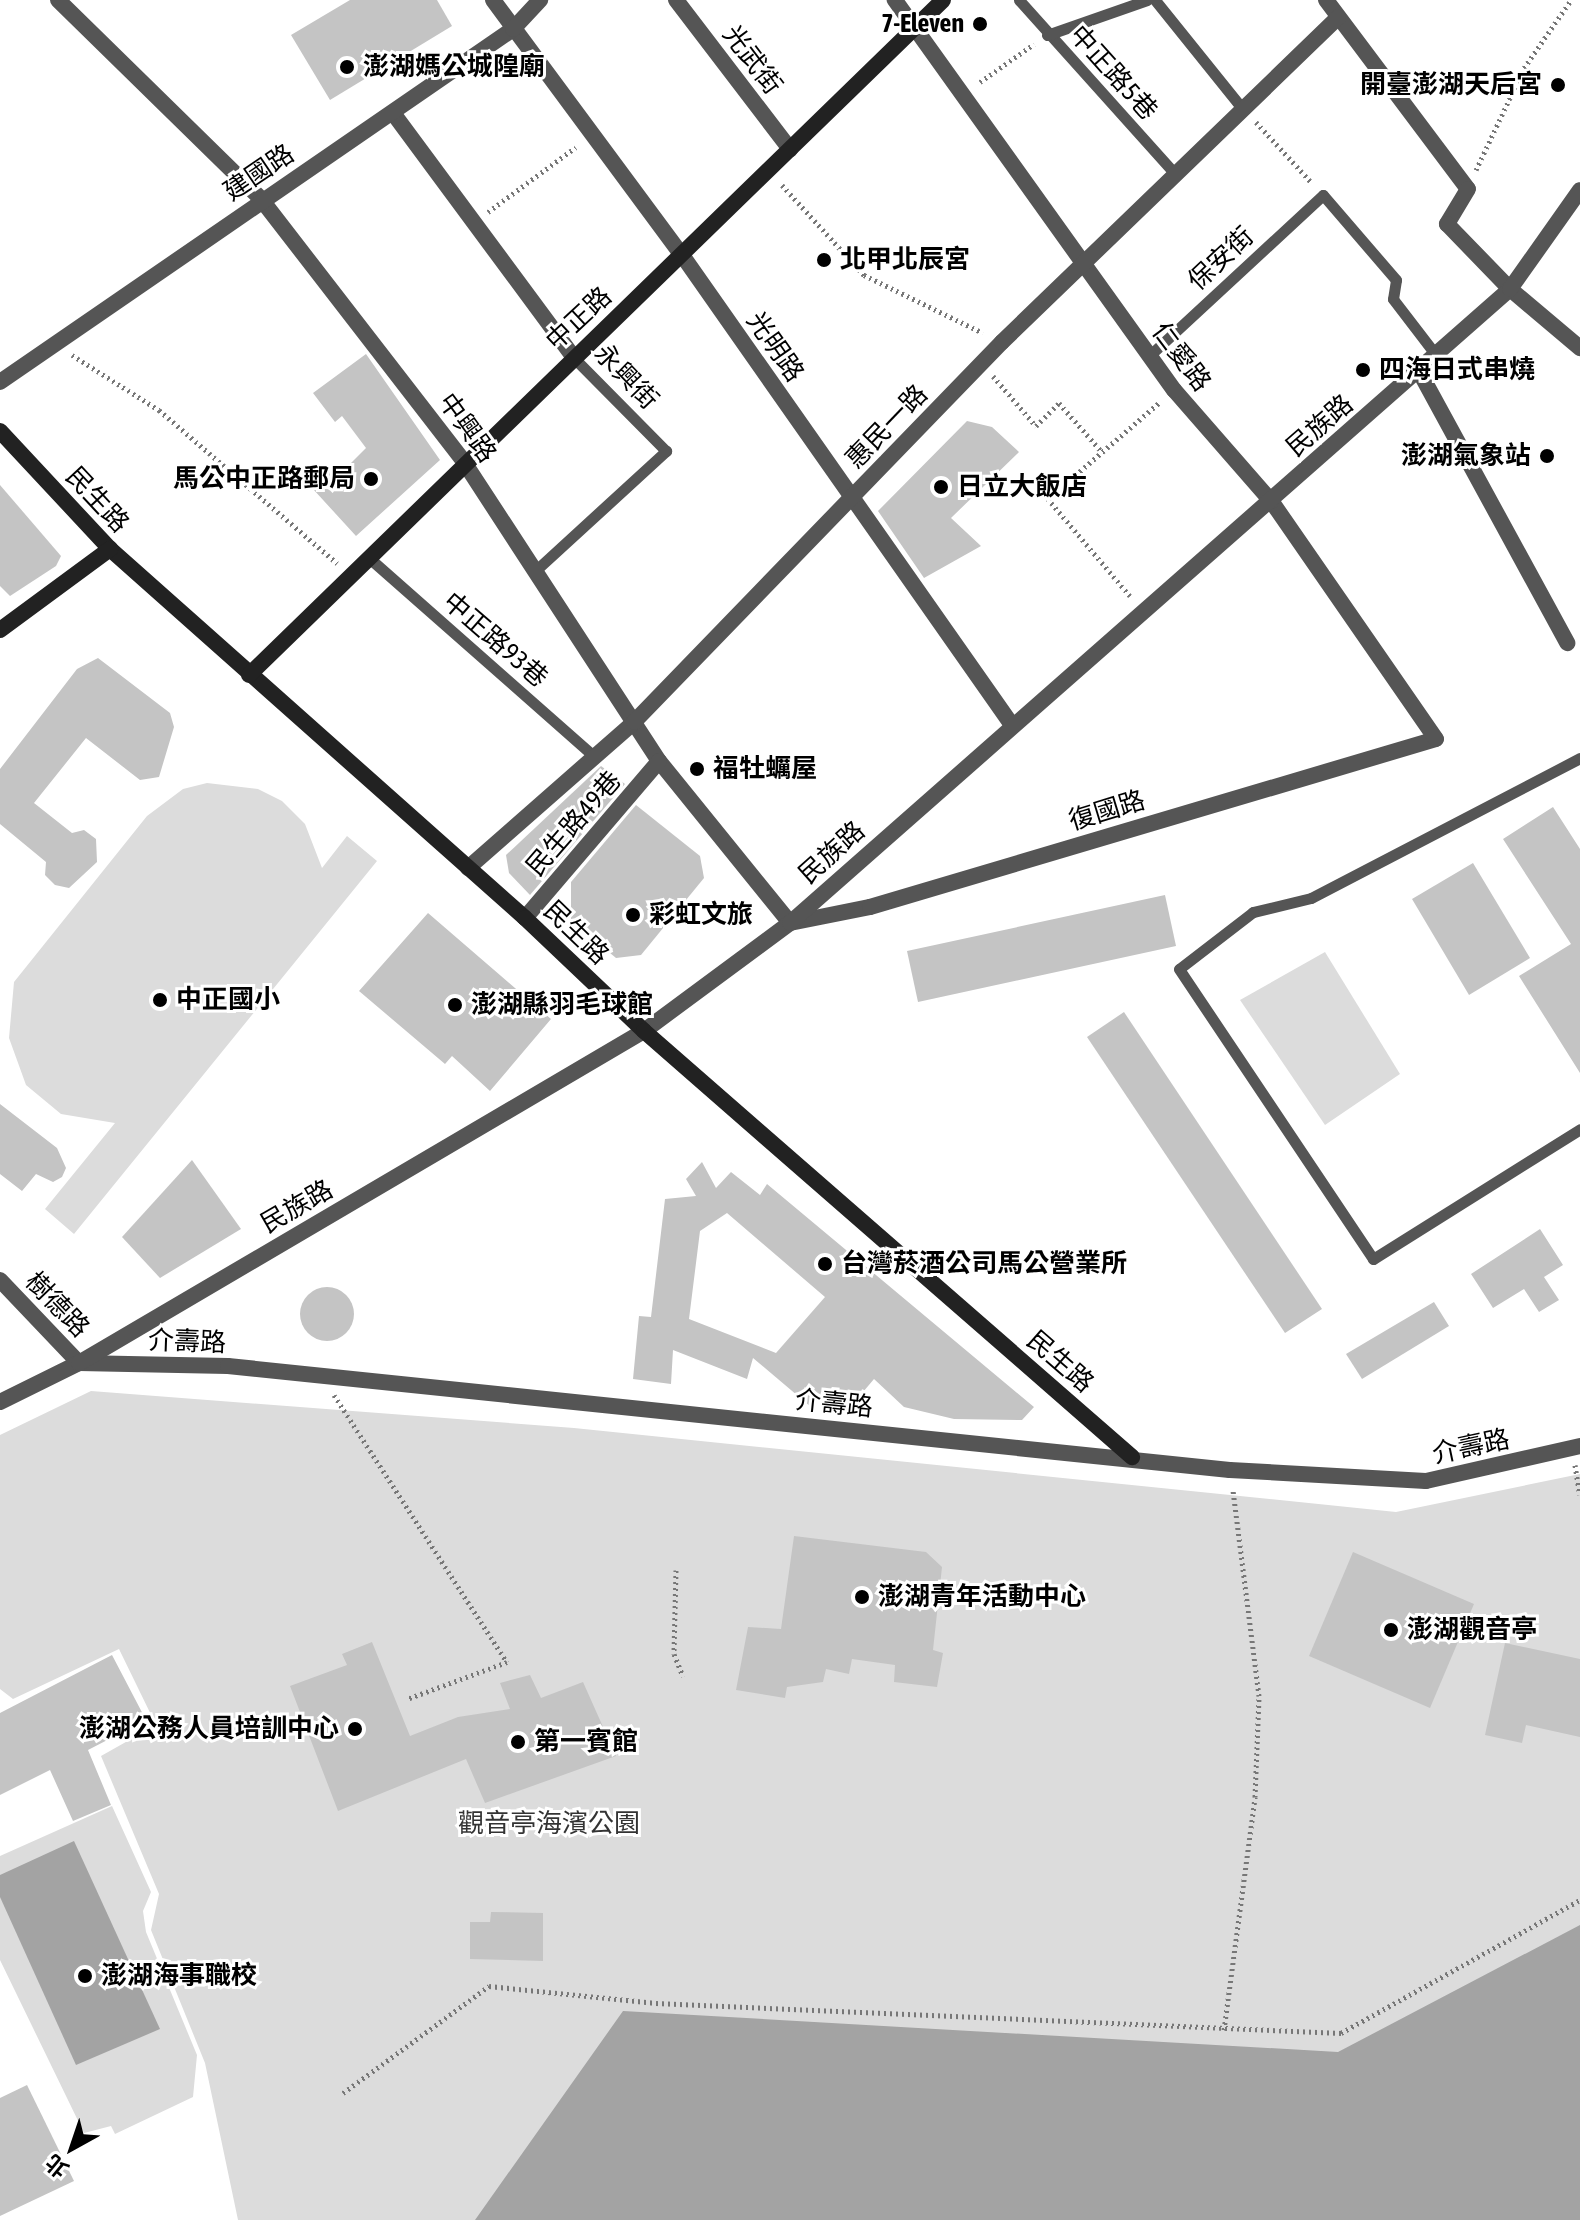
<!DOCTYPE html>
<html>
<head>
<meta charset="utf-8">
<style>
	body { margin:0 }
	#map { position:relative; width:1580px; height:2220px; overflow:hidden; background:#fff; font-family:"Asap Condensed","Noto Sans TC",sans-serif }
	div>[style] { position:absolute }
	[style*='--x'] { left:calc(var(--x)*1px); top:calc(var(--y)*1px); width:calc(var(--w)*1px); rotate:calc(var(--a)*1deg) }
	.green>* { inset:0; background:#dcdcdc }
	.water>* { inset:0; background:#a3a3a3 }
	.building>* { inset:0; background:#c4c4c4 }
	.round { border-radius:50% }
	.path>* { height:5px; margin-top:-2.5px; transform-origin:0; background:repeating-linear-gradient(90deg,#777 0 2px,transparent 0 6px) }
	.service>* { height:11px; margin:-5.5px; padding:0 5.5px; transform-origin:5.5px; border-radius:5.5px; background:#555 }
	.minor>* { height:16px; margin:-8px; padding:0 8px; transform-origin:8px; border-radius:8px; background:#555 }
	.tertiary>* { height:16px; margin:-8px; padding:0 8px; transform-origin:8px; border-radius:8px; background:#555 }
	.secondary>* { height:16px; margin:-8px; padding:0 8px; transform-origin:8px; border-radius:8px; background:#222 }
	.dots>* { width:22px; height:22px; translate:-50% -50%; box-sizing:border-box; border:4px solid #fff; border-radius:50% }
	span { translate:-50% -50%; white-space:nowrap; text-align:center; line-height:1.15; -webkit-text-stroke:6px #fff; paint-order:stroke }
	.poi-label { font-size:26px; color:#000; font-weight:700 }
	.right { translate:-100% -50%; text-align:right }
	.left { translate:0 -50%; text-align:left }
	.street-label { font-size:26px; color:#000 }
	.park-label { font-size:26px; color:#333 }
	.north { position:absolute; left:32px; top:2108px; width:80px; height:80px; -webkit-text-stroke:6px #fff; paint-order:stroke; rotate:220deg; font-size:22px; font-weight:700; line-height:32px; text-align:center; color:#000 }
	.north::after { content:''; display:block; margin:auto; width:28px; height:36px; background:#000; clip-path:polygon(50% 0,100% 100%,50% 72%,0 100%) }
</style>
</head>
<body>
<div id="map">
	<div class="green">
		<div style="clip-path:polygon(207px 783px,258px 789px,282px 801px,305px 824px,322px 868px,347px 836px,377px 861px,74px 1234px,45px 1209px,115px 1123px,61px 1114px,26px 1085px,9px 1038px,14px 982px,147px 816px,183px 789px)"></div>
		<div style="clip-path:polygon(1325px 952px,1400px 1074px,1325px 1125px,1240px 1000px)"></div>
		<div style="clip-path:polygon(91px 1391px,574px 1428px,1396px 1512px,1580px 1474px,1580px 2220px,238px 2220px,205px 2063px,151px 1930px,159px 1894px,101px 1756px,156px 1725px,119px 1649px,13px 1699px,0 1689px,0 1435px)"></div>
		<div style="clip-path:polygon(112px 1806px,151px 1892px,143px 1911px,146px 1932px,197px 2055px,193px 2097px,115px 2134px,111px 2126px,84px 2133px,0 1960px,0 1856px)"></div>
	</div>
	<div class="water">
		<div style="clip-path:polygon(74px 1841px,160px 2029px,76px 2065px,0 1897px,0 1875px)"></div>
		<div style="clip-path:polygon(1580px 1925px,1580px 2220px,475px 2220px,623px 2011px,1338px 2052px)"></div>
	</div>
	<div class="building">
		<div style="clip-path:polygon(350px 0,437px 0,452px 26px,330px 100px,291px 35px)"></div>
		<div style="clip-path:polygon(366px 354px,440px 460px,356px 536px,313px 489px,330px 469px,337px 477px,366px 448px,342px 416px,335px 422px,313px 393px)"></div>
		<div style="clip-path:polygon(967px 421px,992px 427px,1019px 452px,951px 518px,981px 546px,924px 578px,878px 511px)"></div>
		<div style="clip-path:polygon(0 485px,61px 556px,56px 566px,10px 596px,0 586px)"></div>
		<div style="clip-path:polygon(98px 658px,170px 713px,174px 727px,159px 777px,140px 780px,86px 738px,34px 803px,72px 833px,84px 830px,96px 839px,97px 862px,69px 888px,55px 885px,45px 875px,46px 862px,0 824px,0 769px,77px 669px)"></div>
		<div style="clip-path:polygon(601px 766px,625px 784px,530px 895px,509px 873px,506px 855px)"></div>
		<div style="clip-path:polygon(636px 805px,700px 856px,704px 878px,641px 955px,616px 958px,571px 920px,571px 882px)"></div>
		<div style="clip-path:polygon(1553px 807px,1580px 849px,1580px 1073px,1519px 976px,1571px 944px,1503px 839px)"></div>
		<div style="clip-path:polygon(1473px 863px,1530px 958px,1469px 995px,1412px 899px)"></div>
		<div style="clip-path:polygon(1165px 895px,1176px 946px,918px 1002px,907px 951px)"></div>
		<div style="clip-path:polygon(428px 913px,551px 1019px,490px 1091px,452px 1056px,445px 1064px,359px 991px)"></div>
		<div style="clip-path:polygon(1124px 1012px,1322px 1309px,1285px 1333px,1087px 1037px)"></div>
		<div style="clip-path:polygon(0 1104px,57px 1148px,66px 1168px,62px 1177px,53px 1182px,36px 1174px,22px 1191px,0 1174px)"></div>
		<div style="clip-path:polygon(192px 1160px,241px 1229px,160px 1278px,122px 1237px)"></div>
		<div style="clip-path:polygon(evenodd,702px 1162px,716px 1188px,731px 1172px,760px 1195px,767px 1184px,1034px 1407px,1022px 1420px,954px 1419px,904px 1407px,874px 1379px,847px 1411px,825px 1391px,811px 1407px,753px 1358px,747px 1379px,673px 1350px,671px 1384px,633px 1379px,639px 1316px,651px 1317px,665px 1199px,696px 1196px,686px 1179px,702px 1162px,727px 1213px,825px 1297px,776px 1353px,689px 1319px,700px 1231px,727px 1213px)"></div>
		<div style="clip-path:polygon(1540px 1229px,1563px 1265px,1544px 1277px,1559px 1300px,1539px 1312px,1524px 1289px,1493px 1308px,1471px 1274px)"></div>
		<div class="round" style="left:300px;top:1287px;width:54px;height:54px"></div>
		<div style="clip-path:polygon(1434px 1302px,1449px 1326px,1362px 1379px,1346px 1354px)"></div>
		<div style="clip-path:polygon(794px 1536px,926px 1552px,942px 1567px,933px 1650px,943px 1653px,937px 1687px,894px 1682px,895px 1665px,852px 1659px,849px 1674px,826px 1669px,823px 1682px,787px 1687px,785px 1698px,736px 1690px,748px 1627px,781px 1629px)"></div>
		<div style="clip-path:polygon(1353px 1552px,1474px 1604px,1430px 1708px,1309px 1656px)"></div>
		<div style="clip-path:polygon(372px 1642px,410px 1736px,458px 1717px,510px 1709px,500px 1683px,530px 1675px,541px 1698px,583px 1682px,616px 1756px,485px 1803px,466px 1759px,338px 1811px,290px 1686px,347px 1665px,342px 1654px)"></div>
		<div style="clip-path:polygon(1505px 1643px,1580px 1659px,1580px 1737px,1526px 1725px,1522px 1743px,1485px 1735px)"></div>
		<div style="clip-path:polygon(112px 1655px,146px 1720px,88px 1750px,111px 1805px,73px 1821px,50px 1770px,0 1795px,0 1713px)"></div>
		<div style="clip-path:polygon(491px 1912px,543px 1913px,543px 1961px,470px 1959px,470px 1922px,490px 1922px)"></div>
		<div style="clip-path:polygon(27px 2085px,74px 2181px,0 2216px,0 2098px)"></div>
	</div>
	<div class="path">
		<div style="--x:980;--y:82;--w:66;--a:-35.1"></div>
		<div style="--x:1256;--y:122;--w:81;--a:47.5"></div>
		<div style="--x:1476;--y:170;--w:113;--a:-64.8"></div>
		<div style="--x:1524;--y:68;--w:83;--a:-55.3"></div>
		<div style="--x:782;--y:185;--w:122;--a:47.7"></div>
		<div style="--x:864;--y:275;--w:132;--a:26"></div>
		<div style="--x:488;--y:212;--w:109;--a:-36.5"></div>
		<div style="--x:72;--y:355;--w:103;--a:32.3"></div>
		<div style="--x:159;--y:410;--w:235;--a:40.7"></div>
		<div style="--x:993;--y:376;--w:66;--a:49.3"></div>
		<div style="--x:1036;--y:426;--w:33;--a:-45"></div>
		<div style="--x:1059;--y:403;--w:65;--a:48.7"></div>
		<div style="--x:1130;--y:596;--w:127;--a:-130.2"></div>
		<div style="--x:1048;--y:499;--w:147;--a:-40.9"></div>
		<div style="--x:334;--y:1395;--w:318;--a:57.1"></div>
		<div style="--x:507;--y:1662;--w:107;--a:159.7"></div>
		<div style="--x:1575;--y:1465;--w:30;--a:81"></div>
		<div style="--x:676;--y:1570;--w:84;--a:91.4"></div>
		<div style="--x:674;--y:1654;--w:24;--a:68"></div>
		<div style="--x:1224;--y:2030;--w:235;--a:-82.4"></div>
		<div style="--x:1255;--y:1797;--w:101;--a:-87.7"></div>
		<div style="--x:1259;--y:1696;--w:207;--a:-97.2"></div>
		<div style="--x:343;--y:2093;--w:181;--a:-36.2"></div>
		<div style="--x:489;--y:1986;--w:168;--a:5.8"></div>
		<div style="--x:656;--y:2003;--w:686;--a:2.51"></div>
		<div style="--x:1341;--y:2033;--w:274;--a:-29.1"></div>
	</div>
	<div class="service">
		<div style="--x:1019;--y:0;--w:235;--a:48.1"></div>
		<div style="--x:1155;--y:0;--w:137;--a:51.2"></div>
		<div style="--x:1047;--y:35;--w:106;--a:-19.3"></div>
		<div style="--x:1149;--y:356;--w:237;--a:-42.8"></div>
		<div style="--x:1323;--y:195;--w:112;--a:49.3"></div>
		<div style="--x:1396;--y:280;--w:19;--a:99"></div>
		<div style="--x:1393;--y:299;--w:71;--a:52.5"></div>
		<div style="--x:368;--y:557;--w:301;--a:41.4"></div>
		<div style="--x:535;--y:571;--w:178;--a:-42.5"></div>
		<div style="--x:666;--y:451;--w:131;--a:-134.7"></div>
		<div style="--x:1580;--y:758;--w:303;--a:152.5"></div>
		<div style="--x:1311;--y:898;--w:60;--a:166.4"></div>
		<div style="--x:1253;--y:912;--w:93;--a:142.4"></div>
		<div style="--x:1179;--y:969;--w:349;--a:56.2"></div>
		<div style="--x:1373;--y:1259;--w:244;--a:-32.1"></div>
	</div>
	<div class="minor">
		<div style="--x:58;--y:0;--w:284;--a:44.4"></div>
		<div style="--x:261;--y:199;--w:332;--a:52.3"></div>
		<div style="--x:464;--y:462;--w:357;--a:56.9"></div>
		<div style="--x:659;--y:761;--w:208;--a:51"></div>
		<div style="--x:790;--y:923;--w:82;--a:-11.3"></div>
		<div style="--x:870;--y:907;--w:590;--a:-16.53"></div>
		<div style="--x:1436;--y:739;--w:290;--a:-124.7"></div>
		<div style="--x:1271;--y:501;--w:147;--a:-131.1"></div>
		<div style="--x:1174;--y:390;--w:480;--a:-125.6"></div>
		<div style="--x:493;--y:0;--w:317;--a:53.5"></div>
		<div style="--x:682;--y:255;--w:574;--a:54.93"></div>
		<div style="--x:676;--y:0;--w:188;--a:52.6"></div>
		<div style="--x:1326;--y:0;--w:236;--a:53.1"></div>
		<div style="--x:1468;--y:189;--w:41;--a:121"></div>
		<div style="--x:1447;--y:224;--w:91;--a:45.9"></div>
		<div style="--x:1510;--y:289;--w:92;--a:40.1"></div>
		<div style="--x:393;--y:113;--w:305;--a:53.5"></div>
		<div style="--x:1419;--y:371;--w:310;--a:61.4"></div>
		<div style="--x:0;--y:382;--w:623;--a:-34.53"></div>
		<div style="--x:513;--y:29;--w:40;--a:-47"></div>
		<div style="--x:468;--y:868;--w:221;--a:-41.3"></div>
		<div style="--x:634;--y:722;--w:529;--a:-45.92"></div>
		<div style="--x:1002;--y:342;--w:467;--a:-44"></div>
		<div style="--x:525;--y:918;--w:206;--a:-49.5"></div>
		<div style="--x:0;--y:1280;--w:115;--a:46.4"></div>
		<div style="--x:79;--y:1363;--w:149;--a:1.2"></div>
		<div style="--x:228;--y:1366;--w:1007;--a:5.93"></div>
		<div style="--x:1230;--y:1470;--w:196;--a:3.2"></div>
		<div style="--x:1426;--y:1481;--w:158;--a:-12.8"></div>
	</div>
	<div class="tertiary">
		<div style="--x:0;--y:1402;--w:88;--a:-26.3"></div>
		<div style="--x:79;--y:1363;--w:655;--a:-30.44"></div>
		<div style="--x:644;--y:1031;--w:182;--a:-36.5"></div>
		<div style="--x:790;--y:923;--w:959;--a:-41.37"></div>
		<div style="--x:1510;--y:289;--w:121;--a:-54.7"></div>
	</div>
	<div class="secondary">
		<div style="--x:0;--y:431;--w:161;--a:47"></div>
		<div style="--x:110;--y:549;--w:555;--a:41.64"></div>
		<div style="--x:525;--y:918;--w:164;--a:43.5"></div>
		<div style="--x:644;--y:1031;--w:648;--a:41.12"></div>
		<div style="--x:0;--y:630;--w:137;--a:-36.4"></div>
		<div style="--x:249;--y:675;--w:968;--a:-44.2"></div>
	</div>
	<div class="dots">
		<div style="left:980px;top:24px;background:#000"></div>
		<div style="left:347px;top:67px;background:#000"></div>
		<div style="left:1558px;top:85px;background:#000"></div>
		<div style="left:824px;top:260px;background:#000"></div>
		<div style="left:1363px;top:370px;background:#000"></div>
		<div style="left:1547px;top:456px;background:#000"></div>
		<div style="left:371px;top:479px;background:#000"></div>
		<div style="left:941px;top:487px;background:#000"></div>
		<div style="left:697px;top:769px;background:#000"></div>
		<div style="left:633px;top:915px;background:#000"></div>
		<div style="left:160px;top:1000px;background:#000"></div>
		<div style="left:455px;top:1005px;background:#000"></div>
		<div style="left:825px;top:1264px;background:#000"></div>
		<div style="left:862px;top:1597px;background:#000"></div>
		<div style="left:1391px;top:1630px;background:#000"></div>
		<div style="left:355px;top:1729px;background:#000"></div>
		<div style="left:518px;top:1742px;background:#000"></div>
		<div style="left:85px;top:1976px;background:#000"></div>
	</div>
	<div class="poi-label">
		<span class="right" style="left:964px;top:24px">7-Eleven</span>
		<span class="left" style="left:363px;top:67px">澎湖媽公城隍廟</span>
		<span class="right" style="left:1542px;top:85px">開臺澎湖天后宮</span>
		<span class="left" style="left:840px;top:260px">北甲北辰宮</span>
		<span class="left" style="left:1379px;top:370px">四海日式串燒</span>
		<span class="right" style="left:1531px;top:456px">澎湖氣象站</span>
		<span class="right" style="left:355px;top:479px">馬公中正路郵局</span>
		<span class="left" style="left:957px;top:487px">日立大飯店</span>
		<span class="left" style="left:713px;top:769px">福牡蠣屋</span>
		<span class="left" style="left:649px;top:915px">彩虹文旅</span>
		<span class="left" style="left:176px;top:1000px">中正國小</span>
		<span class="left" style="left:471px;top:1005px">澎湖縣羽毛球館</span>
		<span class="left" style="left:841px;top:1264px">台灣菸酒公司馬公營業所</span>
		<span class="left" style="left:878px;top:1597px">澎湖青年活動中心</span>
		<span class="left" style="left:1407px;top:1630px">澎湖觀音亭</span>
		<span class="right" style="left:339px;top:1729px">澎湖公務人員培訓中心</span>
		<span class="left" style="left:534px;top:1742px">第一賓館</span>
		<span class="left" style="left:101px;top:1976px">澎湖海事職校</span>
	</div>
	<div class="street-label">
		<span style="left:752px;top:60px;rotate:53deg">光武街</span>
		<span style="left:1113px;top:73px;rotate:48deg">中正路5巷</span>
		<span style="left:259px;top:173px;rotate:-34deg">建國路</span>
		<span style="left:1221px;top:259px;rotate:-43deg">保安街</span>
		<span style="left:579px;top:319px;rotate:-43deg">中正路</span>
		<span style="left:775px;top:347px;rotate:55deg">光明路</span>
		<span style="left:1181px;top:357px;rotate:53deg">仁愛路</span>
		<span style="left:626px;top:377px;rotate:46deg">永興街</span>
		<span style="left:1320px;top:426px;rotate:-41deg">民族路</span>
		<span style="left:887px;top:427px;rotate:-46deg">惠民一路</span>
		<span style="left:467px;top:428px;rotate:54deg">中興路</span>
		<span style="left:97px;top:500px;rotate:47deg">民生路</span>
		<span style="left:495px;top:640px;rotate:41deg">中正路93巷</span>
		<span style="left:1107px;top:811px;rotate:-17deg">復國路</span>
		<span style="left:574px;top:824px;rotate:-49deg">民生路49巷</span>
		<span style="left:832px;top:853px;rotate:-42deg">民族路</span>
		<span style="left:576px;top:933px;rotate:44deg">民生路</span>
		<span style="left:297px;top:1207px;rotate:-30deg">民族路</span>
		<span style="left:57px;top:1305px;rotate:46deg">樹德路</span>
		<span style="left:187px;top:1342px;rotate:2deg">介壽路</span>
		<span style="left:1060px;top:1362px;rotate:41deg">民生路</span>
		<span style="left:834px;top:1404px;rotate:6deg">介壽路</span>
		<span style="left:1471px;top:1447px;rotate:-12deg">介壽路</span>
	</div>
	<div class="park-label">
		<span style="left:549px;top:1824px">觀音亭海濱公園</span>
	</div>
	<div class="north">北</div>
</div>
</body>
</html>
